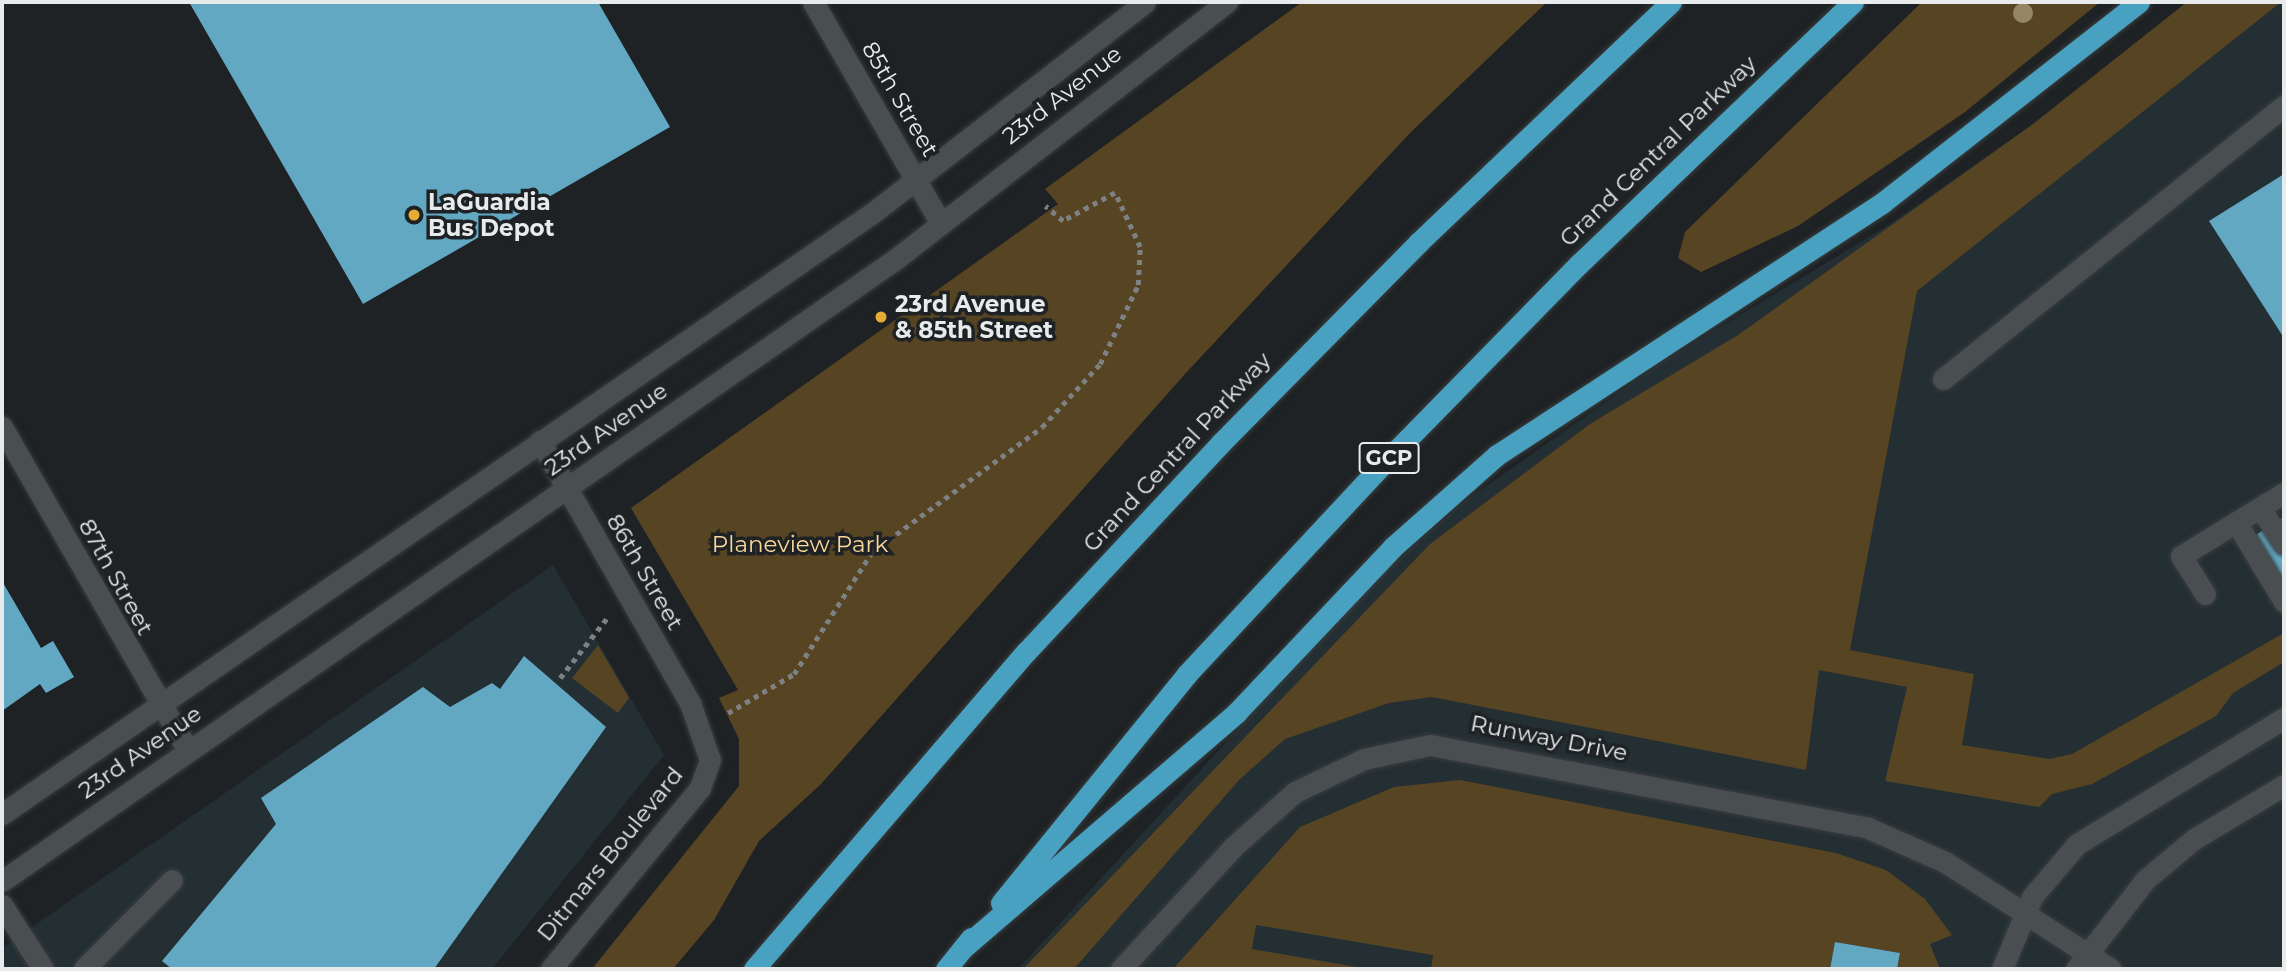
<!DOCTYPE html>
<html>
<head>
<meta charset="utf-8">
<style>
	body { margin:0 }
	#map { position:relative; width:2286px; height:971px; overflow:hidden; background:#1e2224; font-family:Montserrat,sans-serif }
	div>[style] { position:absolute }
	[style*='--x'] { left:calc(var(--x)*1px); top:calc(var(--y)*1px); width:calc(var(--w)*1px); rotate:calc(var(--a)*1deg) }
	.built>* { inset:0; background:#242f33 }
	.green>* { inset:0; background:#574422 }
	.building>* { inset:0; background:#62a8c3 }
	.path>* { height:4.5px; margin-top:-2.25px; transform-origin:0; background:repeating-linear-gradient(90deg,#7e8183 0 5px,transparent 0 10px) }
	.roads { filter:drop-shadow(0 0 2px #393d3e) drop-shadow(0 0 2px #393d3e) }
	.lane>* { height:21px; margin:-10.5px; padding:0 10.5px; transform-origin:10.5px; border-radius:10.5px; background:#494f51 }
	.street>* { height:21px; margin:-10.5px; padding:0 10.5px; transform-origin:10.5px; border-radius:10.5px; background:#494f51 }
	.secondary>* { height:21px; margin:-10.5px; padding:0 10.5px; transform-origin:10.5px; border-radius:10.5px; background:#494f51 }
	.highway>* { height:21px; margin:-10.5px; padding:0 10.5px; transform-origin:10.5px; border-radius:10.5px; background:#48a1c1 }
	.trees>* { width:20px; height:20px; margin:-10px; border-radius:50%; background:#978664 }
	.dots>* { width:19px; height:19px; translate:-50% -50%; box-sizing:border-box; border:4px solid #1e2224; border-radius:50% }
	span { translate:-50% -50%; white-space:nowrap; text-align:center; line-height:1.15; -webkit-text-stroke:7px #1e2224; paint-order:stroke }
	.shield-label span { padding:2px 5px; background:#1e2224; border:2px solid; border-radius:5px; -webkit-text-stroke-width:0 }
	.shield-label { font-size:21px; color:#e8ebec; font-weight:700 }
	.street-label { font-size:23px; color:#e8ebec }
	.poi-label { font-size:23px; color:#e8ebec; font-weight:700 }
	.left { translate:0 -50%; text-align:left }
	.park-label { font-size:23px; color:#fad798 }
	.frame { position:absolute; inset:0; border:4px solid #e8ebec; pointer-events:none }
</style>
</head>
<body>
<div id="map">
	<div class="built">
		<div style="clip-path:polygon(2187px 2px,2284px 2px,2284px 969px,1018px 969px,1372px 583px,1465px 501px,1661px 363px,1887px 226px,2033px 124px)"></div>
		<div style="clip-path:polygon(553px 565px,664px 755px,492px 969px,2px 969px,2px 948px)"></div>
	</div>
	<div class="green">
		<div style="clip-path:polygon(1302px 2px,1547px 2px,1410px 133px,1185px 374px,821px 784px,759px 841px,714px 920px,673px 969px,592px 969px,739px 786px,739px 739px,719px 698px,738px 690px,631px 508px,1058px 204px,1045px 189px)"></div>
		<div style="clip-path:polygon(1922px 2px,2100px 2px,1965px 112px,1798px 226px,1701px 272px,1678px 258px,1685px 232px)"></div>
		<div style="clip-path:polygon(2187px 2px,2281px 2px,1917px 291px,1850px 650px,1974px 674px,1962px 745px,2049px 759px,2072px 754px,2284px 633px,2284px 662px,2233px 693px,2216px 716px,2092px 784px,2052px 794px,2039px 807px,1885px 781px,1907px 687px,1819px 670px,1806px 770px,1432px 697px,1389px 703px,1285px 739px,1239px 780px,1074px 969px,1023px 969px,1430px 544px,1590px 424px,1738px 335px,2033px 124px)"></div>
		<div style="clip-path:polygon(598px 645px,629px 698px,618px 713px,572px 678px)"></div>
		<div style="clip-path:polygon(1460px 780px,1836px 853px,1886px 870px,1925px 899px,1952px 935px,1930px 944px,1940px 969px,1897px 969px,1900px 953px,1835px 942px,1830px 969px,1431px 969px,1433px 955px,1256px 925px,1252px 949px,1368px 969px,1173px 969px,1300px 827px,1394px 787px)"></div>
	</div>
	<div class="building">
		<div style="clip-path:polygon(189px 2px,598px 2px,670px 127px,363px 304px)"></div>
		<div style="clip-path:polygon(2284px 174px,2284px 338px,2209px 221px)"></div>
		<div style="clip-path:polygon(2284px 517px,2284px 586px,2254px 536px)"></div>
		<div style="clip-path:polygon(2px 581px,41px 648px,53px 641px,74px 677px,46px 693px,40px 684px,2px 711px)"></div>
		<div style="clip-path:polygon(524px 656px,606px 727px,434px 969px,172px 969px,162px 961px,276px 824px,261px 798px,423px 687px,450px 707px,492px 683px,500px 689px)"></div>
		<div style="clip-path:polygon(1835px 942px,1900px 953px,1897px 969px,1830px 969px)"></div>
	</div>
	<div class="path">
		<div style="--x:560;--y:678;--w:76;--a:-51.9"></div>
		<div style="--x:728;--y:713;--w:77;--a:-30.6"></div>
		<div style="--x:794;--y:674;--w:145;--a:-57.4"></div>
		<div style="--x:872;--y:552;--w:211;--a:-36.3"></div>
		<div style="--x:1042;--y:427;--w:86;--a:-47.4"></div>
		<div style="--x:1100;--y:364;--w:88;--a:-64.3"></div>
		<div style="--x:1138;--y:285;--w:38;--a:-87"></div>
		<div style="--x:1140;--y:247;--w:60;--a:-114.8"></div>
		<div style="--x:1115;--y:193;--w:59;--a:151.7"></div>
		<div style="--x:1063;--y:221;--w:23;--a:-140"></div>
	</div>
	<div class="roads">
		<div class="lane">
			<div style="--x:1943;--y:379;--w:437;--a:-38.7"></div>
			<div style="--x:2260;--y:508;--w:43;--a:56.3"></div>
			<div style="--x:2236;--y:522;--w:93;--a:59"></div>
			<div style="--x:2205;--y:594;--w:45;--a:-122.3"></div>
			<div style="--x:2181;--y:556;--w:121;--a:-31.5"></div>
			<div style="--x:2;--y:905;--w:76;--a:57.4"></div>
			<div style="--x:84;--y:969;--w:125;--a:-45.3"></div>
		</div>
		<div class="street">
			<div style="--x:813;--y:2;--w:256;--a:60"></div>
			<div style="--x:2;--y:427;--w:373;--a:60.1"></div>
			<div style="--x:1121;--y:969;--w:166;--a:-47.4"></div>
			<div style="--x:1233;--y:847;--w:83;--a:-41.6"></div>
			<div style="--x:1295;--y:792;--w:76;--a:-25.6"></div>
			<div style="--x:1364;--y:759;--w:67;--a:-12"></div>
			<div style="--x:1430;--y:745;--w:446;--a:10.7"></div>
			<div style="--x:1868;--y:828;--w:84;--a:23.8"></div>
			<div style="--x:1945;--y:862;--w:197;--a:32.8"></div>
		</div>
		<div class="secondary">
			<div style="--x:540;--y:441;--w:302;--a:60.2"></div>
			<div style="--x:690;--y:703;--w:60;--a:70.7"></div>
			<div style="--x:710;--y:760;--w:30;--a:110"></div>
			<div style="--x:700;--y:788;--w:234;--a:129.5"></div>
			<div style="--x:2;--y:814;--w:1061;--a:-34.63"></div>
			<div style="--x:875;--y:211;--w:341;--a:-37.7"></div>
			<div style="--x:2;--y:881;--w:1090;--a:-34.84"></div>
			<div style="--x:897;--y:258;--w:418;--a:-37.8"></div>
			<div style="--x:2002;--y:969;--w:78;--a:-67.4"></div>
			<div style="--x:2032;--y:897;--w:70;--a:-49.7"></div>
			<div style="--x:2077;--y:844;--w:242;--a:-31.3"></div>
			<div style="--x:2076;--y:969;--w:113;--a:-52.2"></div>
			<div style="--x:2145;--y:880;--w:64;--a:-39.9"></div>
			<div style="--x:2194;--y:839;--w:105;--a:-31"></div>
		</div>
		<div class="highway">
			<div style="--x:1001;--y:903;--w:295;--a:-50.9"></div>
			<div style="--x:1187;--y:674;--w:286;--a:-47"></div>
			<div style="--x:1382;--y:465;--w:281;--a:-45.6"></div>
			<div style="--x:1579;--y:264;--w:379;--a:-43.7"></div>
			<div style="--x:963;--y:948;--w:362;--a:-40.7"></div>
			<div style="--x:1237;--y:712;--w:227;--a:-46.6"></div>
			<div style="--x:1393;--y:547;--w:139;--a:-41.5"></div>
			<div style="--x:1497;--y:455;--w:460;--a:-33.2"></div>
			<div style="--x:1882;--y:203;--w:326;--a:-38"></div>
			<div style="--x:754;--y:969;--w:419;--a:-49.4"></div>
			<div style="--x:1027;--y:651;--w:284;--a:-47"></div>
			<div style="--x:1221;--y:443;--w:282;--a:-45.4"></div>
			<div style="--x:1419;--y:242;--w:348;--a:-43.6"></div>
			<div style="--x:946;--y:969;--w:40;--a:-51"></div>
		</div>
	</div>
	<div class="trees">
		<div style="left:2023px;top:13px"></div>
	</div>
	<div class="dots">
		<div style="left:414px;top:215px;background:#e6ad36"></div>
		<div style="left:881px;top:317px;background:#e6ad36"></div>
	</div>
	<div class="shield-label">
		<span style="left:1389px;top:458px">GCP</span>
	</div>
	<div class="street-label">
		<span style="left:1062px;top:95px;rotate:-38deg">23rd Avenue</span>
		<span style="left:900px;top:99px;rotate:60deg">85th Street</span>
		<span style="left:1658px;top:151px;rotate:-44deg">Grand Central Parkway</span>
		<span style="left:606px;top:429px;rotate:-35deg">23rd Avenue</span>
		<span style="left:1177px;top:452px;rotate:-47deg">Grand Central Parkway</span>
		<span style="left:645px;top:572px;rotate:60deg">86th Street</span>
		<span style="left:116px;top:577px;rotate:61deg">87th Street</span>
		<span style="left:1549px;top:738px;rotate:11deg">Runway Drive</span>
		<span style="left:140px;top:752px;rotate:-35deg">23rd Avenue</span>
		<span style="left:610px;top:854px;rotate:-51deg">Ditmars Boulevard</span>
	</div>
	<div class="poi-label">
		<span class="left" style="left:428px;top:215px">LaGuardia<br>Bus Depot</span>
		<span class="left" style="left:895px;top:317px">23rd Avenue<br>&amp; 85th Street</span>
	</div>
	<div class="park-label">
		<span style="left:800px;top:544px">Planeview Park</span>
	</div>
	<div class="frame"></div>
</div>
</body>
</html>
